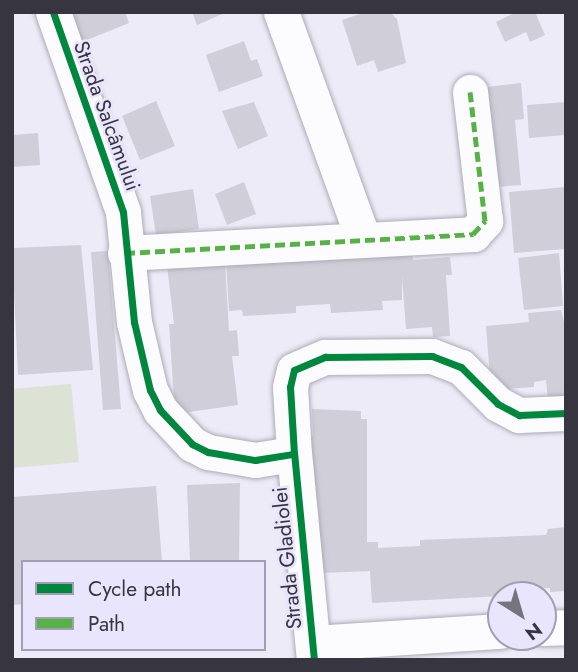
<!DOCTYPE html>
<html>
<head>
<meta charset="utf-8">
<style>
	body { margin:0 }
	#map { position:relative; width:578px; height:672px; overflow:hidden; background:#ecebf7; font-family:Jost,sans-serif }
	div>[style] { position:absolute }
	[style*='--x'] { left:calc(var(--x)*1px); top:calc(var(--y)*1px); width:calc(var(--w)*1px); rotate:calc(var(--a)*1deg) }
	.green>* { inset:0; background:#dce2d4 }
	.building>* { inset:0; background:#d0ced9 }
	.roads { filter:drop-shadow(0 0 2px #adacb6) drop-shadow(0 0 2px #adacb6) }
	.minor>* { height:35px; margin:-17.5px; padding:0 17.5px; transform-origin:17.5px; border-radius:17.5px; background:#fcfcfe }
	.quiet>* { height:5px; margin-top:-2.5px; transform-origin:0; background:repeating-linear-gradient(90deg,#56b247 0 10px,transparent 0 15px) }
	.cycleway>* { height:7px; margin:-3.5px; padding:0 3.5px; transform-origin:3.5px; border-radius:3.5px; background:#00873e }
	span { translate:-50% -50%; white-space:nowrap; text-align:center; line-height:1.15; -webkit-text-stroke:5px #e8e5fd; paint-order:stroke }
	.street-label { font-size:21px; color:#37353f }
	.frame { position:absolute; inset:0; border:14px solid #37353f; pointer-events:none }
	.legend { position:absolute; left:21px; top:560px; width:245px; height:91px; box-sizing:border-box; background:#e8e5fd; border:2px solid #a19fb1; margin:0; padding:9px 12px; list-style:none; font-size:21px; color:#37353f }
	.legend li { display:flex; align-items:center; gap:14px; height:35px }
	.legend b { width:35px; border:2px solid #a19fb1 }
	.north { position:absolute; left:487px; top:581px; width:70px; height:70px; box-sizing:border-box; background:#e8e5fd; border:2px solid #a19fb1; border-radius:50%; rotate:143deg; font-size:19px; font-weight:700; line-height:28px; text-align:center; color:#37353f }
	.north::after { content:''; display:block; margin:auto; width:24px; height:32px; background:#76757f; clip-path:polygon(50% 0,100% 100%,50% 72%,0 100%) }
</style>
</head>
<body>
<div id="map">
	<div class="green">
		<div style="clip-path:polygon(71px 384px,79px 462px,12px 468px,12px 389px)"></div>
	</div>
	<div class="building">
		<div style="clip-path:polygon(125px 12px,129px 23px,82px 42px,71px 14px)"></div>
		<div style="clip-path:polygon(192px 12px,227px 12px,197px 25px)"></div>
		<div style="clip-path:polygon(366px 12px,390px 12px,397px 19px,406px 63px,378px 72px,374px 60px,357px 66px,342px 20px)"></div>
		<div style="clip-path:polygon(516px 12px,535px 12px,545px 35px,530px 42px,526px 32px,505px 42px,496px 22px)"></div>
		<div style="clip-path:polygon(244px 41px,251px 61px,257px 59px,263px 76px,219px 92px,206px 55px)"></div>
		<div style="clip-path:polygon(521px 83px,524px 119px,515px 120px,521px 185px,496px 187px,487px 87px)"></div>
		<div style="clip-path:polygon(156px 101px,175px 146px,140px 160px,122px 116px)"></div>
		<div style="clip-path:polygon(254px 102px,268px 136px,238px 149px,222px 111px)"></div>
		<div style="clip-path:polygon(566px 102px,566px 135px,529px 138px,527px 105px)"></div>
		<div style="clip-path:polygon(38px 133px,40px 165px,12px 167px,12px 135px)"></div>
		<div style="clip-path:polygon(244px 182px,256px 214px,227px 225px,215px 194px)"></div>
		<div style="clip-path:polygon(566px 187px,566px 249px,514px 253px,509px 192px)"></div>
		<div style="clip-path:polygon(193px 189px,199px 229px,156px 235px,150px 196px)"></div>
		<div style="clip-path:polygon(81px 245px,93px 370px,18px 375px,12px 248px)"></div>
		<div style="clip-path:polygon(108px 251px,121px 409px,103px 410px,91px 252px)"></div>
		<div style="clip-path:polygon(559px 253px,563px 306px,524px 310px,518px 258px)"></div>
		<div style="clip-path:polygon(412px 254px,413px 260px,450px 257px,452px 275px,446px 275px,450px 336px,433px 337px,432px 327px,406px 329px,402px 276px,402px 300px,382px 301px,383px 310px,331px 313px,330px 304px,296px 306px,296px 313px,243px 316px,242px 310px,229px 311px,226px 260px)"></div>
		<div style="clip-path:polygon(225px 262px,229px 331px,237px 330px,239px 356px,232px 356px,238px 405px,175px 414px,169px 324px,174px 324px,167px 266px)"></div>
		<div style="clip-path:polygon(561px 310px,566px 330px,566px 398px,548px 400px,546px 380px,534px 382px,534px 387px,491px 390px,486px 326px,529px 322px,528px 313px)"></div>
		<div style="clip-path:polygon(312px 409px,361px 411px,361px 419px,367px 419px,367px 542px,378px 542px,378px 548px,420px 546px,420px 540px,546px 535px,548px 529px,566px 527px,566px 591px,550px 592px,550px 588px,503px 591px,501px 596px,372px 603px,370px 571px,320px 573px,308px 436px,313px 436px)"></div>
		<div style="clip-path:polygon(240px 483px,239px 562px,190px 562px,187px 485px)"></div>
		<div style="clip-path:polygon(156px 486px,162px 562px,23px 562px,23px 604px,12px 605px,12px 497px)"></div>
	</div>
	<div class="roads">
		<div class="minor">
			<div style="--x:53;--y:12;--w:212;--a:70.7"></div>
			<div style="--x:123;--y:212;--w:111;--a:84.3"></div>
			<div style="--x:134;--y:322;--w:70;--a:76.8"></div>
			<div style="--x:150;--y:390;--w:22;--a:63"></div>
			<div style="--x:160;--y:410;--w:47;--a:46.7"></div>
			<div style="--x:192;--y:444;--w:18;--a:27"></div>
			<div style="--x:208;--y:452;--w:48;--a:9.7"></div>
			<div style="--x:255;--y:460;--w:39;--a:-9"></div>
			<div style="--x:281;--y:12;--w:241;--a:70.1"></div>
			<div style="--x:125;--y:253;--w:349;--a:-3.1"></div>
			<div style="--x:473;--y:234;--w:18;--a:-47"></div>
			<div style="--x:485;--y:221;--w:130;--a:-96.6"></div>
			<div style="--x:543;--y:628;--w:23;--a:-2"></div>
			<div style="--x:313;--y:643;--w:188;--a:-3.7"></div>
			<div style="--x:314;--y:660;--w:207;--a:-95.5"></div>
			<div style="--x:294;--y:454;--w:67;--a:-93.4"></div>
			<div style="--x:290;--y:387;--w:17;--a:-77"></div>
			<div style="--x:294;--y:370;--w:34;--a:-23"></div>
			<div style="--x:325;--y:357;--w:107;--a:-0.5"></div>
			<div style="--x:432;--y:356;--w:31;--a:21"></div>
			<div style="--x:461;--y:367;--w:52;--a:45"></div>
			<div style="--x:498;--y:404;--w:24;--a:28"></div>
			<div style="--x:519;--y:415;--w:47;--a:-2.4"></div>
		</div>
	</div>
	<div class="quiet">
		<div style="--x:125;--y:253;--w:349;--a:-3.1"></div>
		<div style="--x:473;--y:234;--w:18;--a:-47"></div>
		<div style="--x:485;--y:221;--w:130;--a:-96.6"></div>
	</div>
	<div class="cycleway">
		<div style="--x:53;--y:12;--w:212;--a:70.7"></div>
		<div style="--x:123;--y:212;--w:111;--a:84.3"></div>
		<div style="--x:134;--y:322;--w:70;--a:76.8"></div>
		<div style="--x:150;--y:390;--w:22;--a:63"></div>
		<div style="--x:160;--y:410;--w:47;--a:46.7"></div>
		<div style="--x:192;--y:444;--w:18;--a:27"></div>
		<div style="--x:208;--y:452;--w:48;--a:9.7"></div>
		<div style="--x:255;--y:460;--w:39;--a:-9"></div>
		<div style="--x:314;--y:660;--w:207;--a:-95.5"></div>
		<div style="--x:294;--y:454;--w:67;--a:-93.4"></div>
		<div style="--x:290;--y:387;--w:17;--a:-77"></div>
		<div style="--x:294;--y:370;--w:34;--a:-23"></div>
		<div style="--x:325;--y:357;--w:107;--a:-0.5"></div>
		<div style="--x:432;--y:356;--w:31;--a:21"></div>
		<div style="--x:461;--y:367;--w:52;--a:45"></div>
		<div style="--x:498;--y:404;--w:24;--a:28"></div>
		<div style="--x:519;--y:415;--w:47;--a:-2.4"></div>
	</div>
	<div class="street-label">
		<span style="left:107px;top:116px;rotate:70deg">Strada Salcâmului</span>
		<span style="left:287px;top:558px;rotate:-96deg">Strada Gladiolei</span>
	</div>
	<div class="frame"></div>
	<ul class="legend">
	<li><b style="height:9px;background:#00873e"></b>Cycle path</li>
	<li><b style="height:9px;background:#56b247"></b>Path</li>
	</ul>
	<div class="north">N</div>
</div>
</body>
</html>
